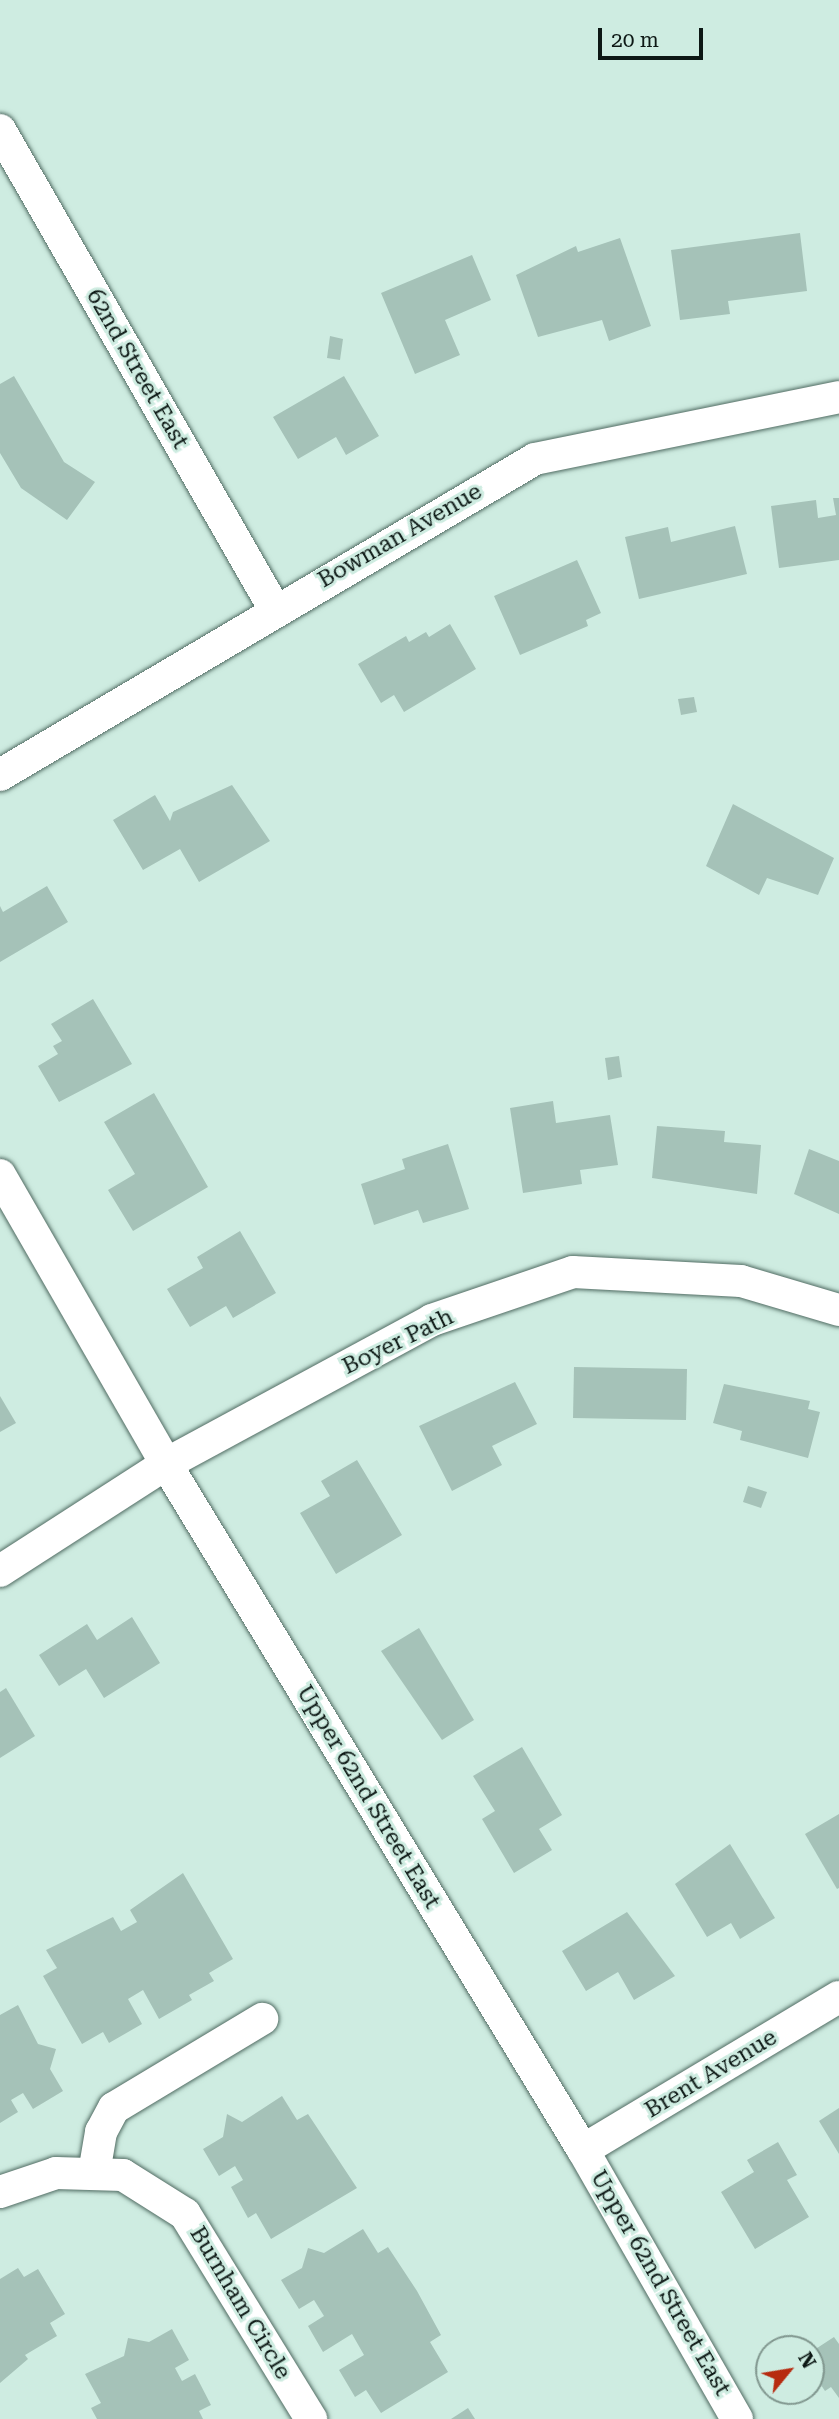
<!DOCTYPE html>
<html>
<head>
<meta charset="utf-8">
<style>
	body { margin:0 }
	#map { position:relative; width:839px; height:2419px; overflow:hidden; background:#ceece1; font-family:"Roboto Serif",serif }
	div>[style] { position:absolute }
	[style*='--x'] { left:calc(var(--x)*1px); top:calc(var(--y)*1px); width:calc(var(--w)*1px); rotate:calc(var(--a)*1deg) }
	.building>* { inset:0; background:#a5c2b8 }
	.roads { filter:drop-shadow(0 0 2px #516c63) drop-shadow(0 0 2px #516c63) }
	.minor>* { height:32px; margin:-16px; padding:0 16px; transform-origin:16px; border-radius:16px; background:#fff }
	span { translate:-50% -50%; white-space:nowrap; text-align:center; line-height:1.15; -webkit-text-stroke:6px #ceece1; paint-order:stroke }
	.street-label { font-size:23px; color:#0d1815 }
	.north { position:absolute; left:755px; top:2335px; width:70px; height:70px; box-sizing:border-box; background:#ceece1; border:2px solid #81978f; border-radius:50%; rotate:60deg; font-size:19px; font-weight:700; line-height:28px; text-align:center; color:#0d1815 }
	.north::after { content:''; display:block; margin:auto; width:24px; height:32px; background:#b72b10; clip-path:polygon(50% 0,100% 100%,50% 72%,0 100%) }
	.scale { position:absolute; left:598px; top:28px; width:105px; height:32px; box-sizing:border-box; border:4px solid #0d1815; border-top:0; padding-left:9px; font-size:21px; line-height:24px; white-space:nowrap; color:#0d1815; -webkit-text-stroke:5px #ceece1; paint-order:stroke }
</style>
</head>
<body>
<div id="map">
	<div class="building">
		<div style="clip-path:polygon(800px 233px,807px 291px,728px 301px,730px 314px,680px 320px,671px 250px)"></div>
		<div style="clip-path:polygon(620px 238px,651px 326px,609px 341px,602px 320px,538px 337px,516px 275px,576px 246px,578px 252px)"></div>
		<div style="clip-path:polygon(472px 255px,491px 300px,445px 320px,460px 355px,415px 374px,381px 293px)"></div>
		<div style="clip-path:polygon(330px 336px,343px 339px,340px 360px,327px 358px)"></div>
		<div style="clip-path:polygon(14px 376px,64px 462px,95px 482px,67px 520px,21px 488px,0 453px,0 384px)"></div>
		<div style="clip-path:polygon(344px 376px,379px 436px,346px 455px,336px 437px,298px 459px,273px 417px)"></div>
		<div style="clip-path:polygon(833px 498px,839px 498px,839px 560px,779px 568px,771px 506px,816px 500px,818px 518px,836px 515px)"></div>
		<div style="clip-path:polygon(735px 526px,747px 574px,639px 599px,625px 537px,668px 527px,671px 542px)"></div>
		<div style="clip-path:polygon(577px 560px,601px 613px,586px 620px,588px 626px,520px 655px,494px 596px)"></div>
		<div style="clip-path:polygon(450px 624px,476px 669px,404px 712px,394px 695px,381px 703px,358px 664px,406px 636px,409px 642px,426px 632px,429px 637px)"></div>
		<div style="clip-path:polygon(694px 697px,697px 712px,681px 715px,678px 699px)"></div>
		<div style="clip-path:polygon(232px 785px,270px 841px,199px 882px,180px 849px,143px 870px,113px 820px,155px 795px,170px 821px,173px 812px)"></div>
		<div style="clip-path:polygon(733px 804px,834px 858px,818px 895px,767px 878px,759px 895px,706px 866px)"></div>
		<div style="clip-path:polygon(47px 886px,68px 922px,0 962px,0 906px,3px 912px)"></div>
		<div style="clip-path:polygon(93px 999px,132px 1064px,59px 1102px,38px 1066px,58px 1054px,53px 1046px,62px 1041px,51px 1024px)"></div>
		<div style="clip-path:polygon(619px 1056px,622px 1077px,608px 1080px,605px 1058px)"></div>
		<div style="clip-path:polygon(154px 1093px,208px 1187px,133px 1231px,108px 1190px,135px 1174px,104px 1122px)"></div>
		<div style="clip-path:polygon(553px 1101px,556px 1123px,610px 1115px,618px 1165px,580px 1170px,582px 1184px,523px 1193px,510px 1108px)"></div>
		<div style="clip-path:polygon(657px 1126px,725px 1131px,724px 1142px,761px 1145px,757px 1194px,652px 1178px)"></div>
		<div style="clip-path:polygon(448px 1144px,469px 1209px,423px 1223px,418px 1210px,374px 1225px,361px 1184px,405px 1169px,402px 1159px)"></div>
		<div style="clip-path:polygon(809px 1149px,839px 1161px,839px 1214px,794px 1194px)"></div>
		<div style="clip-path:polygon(240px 1231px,276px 1293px,233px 1318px,226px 1306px,190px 1327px,167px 1289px,203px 1268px,197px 1257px)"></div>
		<div style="clip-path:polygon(574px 1367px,687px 1369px,686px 1420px,573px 1418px)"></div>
		<div style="clip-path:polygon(515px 1382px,537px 1424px,492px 1446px,502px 1465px,452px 1491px,419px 1426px)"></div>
		<div style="clip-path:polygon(724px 1384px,810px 1401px,808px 1409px,820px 1412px,808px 1458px,740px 1440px,742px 1431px,713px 1423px)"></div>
		<div style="clip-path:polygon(0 1396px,16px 1423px,0 1432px)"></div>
		<div style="clip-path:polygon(357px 1460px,402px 1535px,336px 1574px,300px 1513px,330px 1496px,321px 1481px)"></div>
		<div style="clip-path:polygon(748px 1486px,767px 1492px,761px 1508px,743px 1502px)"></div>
		<div style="clip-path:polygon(132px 1617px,160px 1663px,104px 1698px,86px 1669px,59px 1686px,39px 1655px,87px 1624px,97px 1640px)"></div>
		<div style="clip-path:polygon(419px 1628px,474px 1720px,442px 1740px,381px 1651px)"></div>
		<div style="clip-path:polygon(6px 1688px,35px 1736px,0 1758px,0 1692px)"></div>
		<div style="clip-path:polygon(522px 1747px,562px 1815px,539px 1829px,552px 1850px,514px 1873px,482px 1819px,495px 1811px,473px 1776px)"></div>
		<div style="clip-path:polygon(839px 1814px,839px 1888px,837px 1889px,805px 1834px)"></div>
		<div style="clip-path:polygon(730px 1844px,775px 1918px,740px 1939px,731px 1923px,707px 1937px,675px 1884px)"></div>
		<div style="clip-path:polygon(183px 1873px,233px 1959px,209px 1973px,214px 1981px,189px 1995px,192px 2000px,159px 2019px,143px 1990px,128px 1999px,142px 2024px,109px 2043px,103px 2032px,82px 2044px,43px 1976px,57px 1968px,46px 1950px,113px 1917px,121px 1931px,137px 1922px,130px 1910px)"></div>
		<div style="clip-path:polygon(627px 1912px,675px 1976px,634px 2000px,618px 1972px,586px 1991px,562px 1951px)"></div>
		<div style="clip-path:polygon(18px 2005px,38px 2044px,56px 2049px,50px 2069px,63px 2091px,33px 2109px,23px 2093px,11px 2100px,18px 2112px,0 2123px,0 2015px)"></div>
		<div style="clip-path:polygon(282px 2096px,297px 2120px,308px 2114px,357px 2188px,271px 2239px,256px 2213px,248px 2218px,231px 2187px,243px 2180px,235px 2166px,219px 2176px,203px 2149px,223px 2137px,227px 2114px,242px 2122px)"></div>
		<div style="clip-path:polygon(839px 2108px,839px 2154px,819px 2121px)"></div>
		<div style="clip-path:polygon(778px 2142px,797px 2175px,787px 2180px,809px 2217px,755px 2249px,721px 2192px,754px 2172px,747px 2160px)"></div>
		<div style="clip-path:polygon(363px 2229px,378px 2253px,388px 2247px,417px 2291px,441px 2335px,430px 2342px,448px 2372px,381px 2413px,366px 2390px,355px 2397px,339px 2370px,364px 2355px,352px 2334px,323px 2352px,308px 2326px,324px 2316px,314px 2300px,299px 2309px,281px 2280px,302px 2268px,308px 2248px,324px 2253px)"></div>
		<div style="clip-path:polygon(18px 2268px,24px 2277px,38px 2269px,65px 2314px,50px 2323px,57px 2336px,25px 2355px,28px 2359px,0 2383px,0 2279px)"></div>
		<div style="clip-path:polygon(172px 2329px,189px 2360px,175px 2368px,182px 2381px,195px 2374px,211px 2405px,199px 2411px,203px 2419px,97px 2419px,91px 2408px,101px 2403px,85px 2374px,124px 2356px,128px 2338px,149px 2342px)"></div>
		<div style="clip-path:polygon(834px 2337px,839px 2344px,839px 2398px,831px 2387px,825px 2391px,811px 2370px,811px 2352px)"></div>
		<div style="clip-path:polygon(468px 2408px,475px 2419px,451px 2419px)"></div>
	</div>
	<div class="roads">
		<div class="minor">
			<div style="--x:0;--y:130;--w:551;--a:60.18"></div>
			<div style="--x:0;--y:775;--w:621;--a:-30.57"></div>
			<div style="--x:535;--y:459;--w:310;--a:-11.5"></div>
			<div style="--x:0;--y:1175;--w:333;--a:60.1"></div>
			<div style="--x:166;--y:1464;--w:803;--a:58.71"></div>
			<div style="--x:583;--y:2150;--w:310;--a:60.2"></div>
			<div style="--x:0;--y:1571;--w:197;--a:-32.8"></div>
			<div style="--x:166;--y:1464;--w:302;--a:-28.4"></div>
			<div style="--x:432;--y:1320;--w:149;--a:-18.8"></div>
			<div style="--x:573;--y:1272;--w:168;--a:3.1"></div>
			<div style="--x:741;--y:1281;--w:102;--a:16.5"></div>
			<div style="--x:583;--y:2150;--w:298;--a:-30.9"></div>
			<div style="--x:94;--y:2173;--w:42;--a:-80.3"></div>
			<div style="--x:101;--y:2132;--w:27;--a:-62"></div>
			<div style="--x:114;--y:2108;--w:173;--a:-31"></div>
			<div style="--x:0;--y:2192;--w:59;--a:-18.7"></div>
			<div style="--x:56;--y:2173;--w:67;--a:1.7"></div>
			<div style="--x:123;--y:2175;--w:73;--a:32.2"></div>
			<div style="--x:185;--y:2214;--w:241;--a:58.4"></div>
		</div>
	</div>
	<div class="street-label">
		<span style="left:137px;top:369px;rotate:60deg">62nd Street East</span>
		<span style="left:400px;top:536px;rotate:-30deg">Bowman Avenue</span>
		<span style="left:398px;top:1342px;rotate:-26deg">Boyer Path</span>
		<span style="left:368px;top:1797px;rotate:59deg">Upper 62nd Street East</span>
		<span style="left:711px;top:2074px;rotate:-31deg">Brent Avenue</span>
		<span style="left:660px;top:2283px;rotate:60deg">Upper 62nd Street East</span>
		<span style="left:240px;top:2303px;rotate:59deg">Burnham Circle</span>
	</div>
	<div class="north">N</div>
	<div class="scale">20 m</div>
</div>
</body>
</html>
